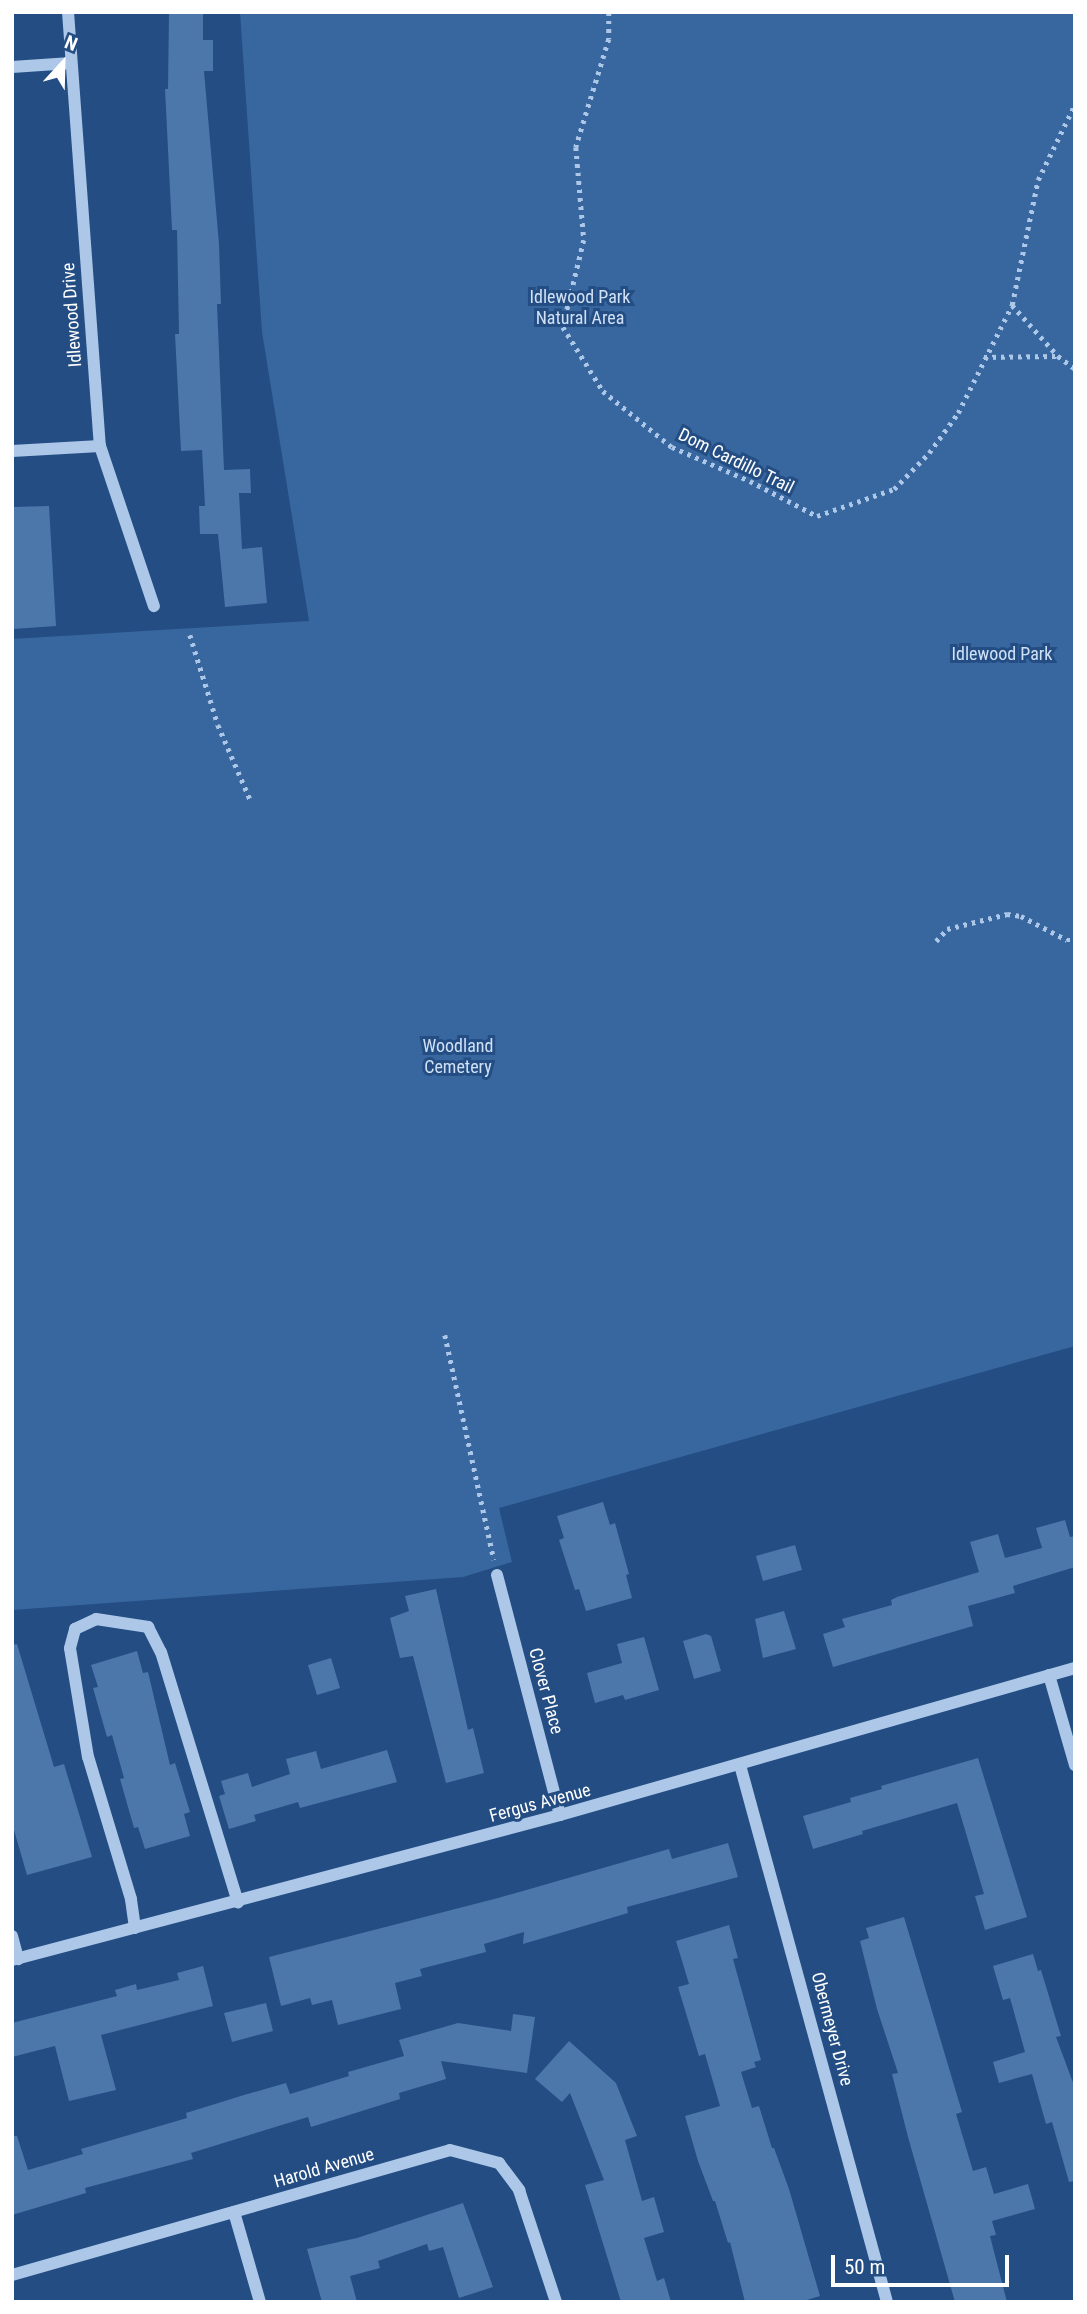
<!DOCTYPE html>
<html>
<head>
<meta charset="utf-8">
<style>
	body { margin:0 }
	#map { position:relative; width:1087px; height:2314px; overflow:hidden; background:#234d83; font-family:"Roboto Condensed",sans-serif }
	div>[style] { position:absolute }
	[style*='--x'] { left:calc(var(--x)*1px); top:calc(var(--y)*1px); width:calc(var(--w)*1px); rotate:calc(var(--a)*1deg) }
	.green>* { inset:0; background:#3867a0 }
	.building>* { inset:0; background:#4c77ab }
	.path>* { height:4.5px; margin-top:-2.25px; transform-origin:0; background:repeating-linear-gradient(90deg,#acc7e8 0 3.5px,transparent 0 8.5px) }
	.minor>* { height:12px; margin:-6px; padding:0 6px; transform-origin:6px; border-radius:6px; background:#acc7e8 }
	span { translate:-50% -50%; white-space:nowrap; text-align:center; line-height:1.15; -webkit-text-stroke:6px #234d83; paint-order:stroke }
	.park-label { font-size:18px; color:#d0e1f6 }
	.street-label { font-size:18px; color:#fff }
	.frame { position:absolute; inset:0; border:14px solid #fff; pointer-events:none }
	.north { position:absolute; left:28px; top:28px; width:70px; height:70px; -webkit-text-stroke:5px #234d83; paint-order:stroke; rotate:22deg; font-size:19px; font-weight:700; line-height:28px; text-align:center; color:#fff }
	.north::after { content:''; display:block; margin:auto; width:24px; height:32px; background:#fff; clip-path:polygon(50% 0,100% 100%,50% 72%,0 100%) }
	.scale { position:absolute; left:831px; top:2255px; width:178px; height:32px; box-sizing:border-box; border:4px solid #fff; border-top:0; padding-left:9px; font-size:21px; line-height:24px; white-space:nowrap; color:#fff; -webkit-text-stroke:5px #234d83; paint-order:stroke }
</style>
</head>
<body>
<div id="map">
	<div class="green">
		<div style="clip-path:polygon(240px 12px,1075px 12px,1075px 1346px,499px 1508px,512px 1562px,463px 1577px,12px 1610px,12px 639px,309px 621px,262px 332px)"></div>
	</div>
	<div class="building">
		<div style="clip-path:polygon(169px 13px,203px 13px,203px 40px,213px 40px,213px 71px,204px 71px,219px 244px,221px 304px,217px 304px,224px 470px,250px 469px,251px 493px,239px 493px,242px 549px,262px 547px,267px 603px,225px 607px,218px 534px,200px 534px,199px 506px,205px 506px,202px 450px,181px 451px,175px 334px,179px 334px,177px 230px,172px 230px,165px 89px,168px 89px)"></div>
		<div style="clip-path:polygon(49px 506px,56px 626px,13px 629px,12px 507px)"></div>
		<div style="clip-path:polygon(603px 1502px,610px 1525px,615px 1523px,629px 1574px,626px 1575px,632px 1598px,586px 1611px,579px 1589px,575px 1590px,559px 1540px,564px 1538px,557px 1516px)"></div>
		<div style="clip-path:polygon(1065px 1520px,1070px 1537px,1075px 1536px,1075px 1567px,1013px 1586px,1015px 1593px,968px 1606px,973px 1626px,833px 1667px,823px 1634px,845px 1627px,842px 1619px,892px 1605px,891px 1600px,897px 1597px,979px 1572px,970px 1542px,998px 1534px,1005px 1558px,1042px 1548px,1036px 1528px)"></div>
		<div style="clip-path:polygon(795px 1545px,802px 1570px,763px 1581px,756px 1556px)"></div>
		<div style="clip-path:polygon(436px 1589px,468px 1730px,473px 1728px,484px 1773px,446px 1783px,413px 1656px,400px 1658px,390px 1618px,409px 1611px,405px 1596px)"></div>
		<div style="clip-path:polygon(784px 1611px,796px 1649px,763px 1658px,755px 1619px)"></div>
		<div style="clip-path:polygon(706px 1634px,711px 1636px,721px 1671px,694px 1679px,683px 1641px)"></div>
		<div style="clip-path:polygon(644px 1637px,659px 1690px,625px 1700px,623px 1695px,595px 1703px,587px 1673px,622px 1663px,617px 1644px)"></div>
		<div style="clip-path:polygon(17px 1644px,54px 1767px,64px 1764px,92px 1857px,27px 1875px,12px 1823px,12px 1645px)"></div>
		<div style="clip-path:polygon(137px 1651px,143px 1673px,148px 1672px,170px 1765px,175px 1763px,190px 1812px,184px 1814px,190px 1836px,145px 1849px,138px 1827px,134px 1828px,120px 1779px,124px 1778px,112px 1735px,107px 1737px,93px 1688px,98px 1687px,91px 1665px)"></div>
		<div style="clip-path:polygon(331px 1658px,340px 1688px,317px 1695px,308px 1665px)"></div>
		<div style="clip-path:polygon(387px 1750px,397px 1782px,300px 1808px,298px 1802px,254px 1815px,256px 1821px,229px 1829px,219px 1796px,225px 1794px,221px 1781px,248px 1773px,252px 1787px,290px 1774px,286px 1759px,316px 1751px,321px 1769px)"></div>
		<div style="clip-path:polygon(978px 1758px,1027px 1917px,985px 1930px,975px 1896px,984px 1894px,957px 1803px,862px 1831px,863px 1834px,813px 1849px,803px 1816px,851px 1802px,850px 1798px,882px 1789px,881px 1786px)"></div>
		<div style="clip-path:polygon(728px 1843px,738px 1877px,627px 1907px,628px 1913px,523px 1944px,524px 1932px,484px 1944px,486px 1952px,420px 1969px,422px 1976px,395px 1983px,401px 2009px,338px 2025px,332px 2000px,312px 2005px,310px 1998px,281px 2006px,269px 1957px,498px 1898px,669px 1849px,672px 1859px)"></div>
		<div style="clip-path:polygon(904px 1917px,962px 2112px,956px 2114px,973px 2171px,986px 2167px,994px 2194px,1028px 2184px,1035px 2209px,992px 2221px,996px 2235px,990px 2236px,1007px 2302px,955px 2302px,908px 2137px,892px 2074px,898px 2073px,877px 2009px,860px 1941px,869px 1938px,866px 1928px)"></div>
		<div style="clip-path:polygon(729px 1925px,738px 1958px,733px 1959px,761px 2060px,754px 2062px,756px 2067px,741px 2072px,752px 2108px,759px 2106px,772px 2148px,774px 2148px,789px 2189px,820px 2296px,800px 2302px,745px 2302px,730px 2242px,728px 2243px,715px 2201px,713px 2201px,698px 2161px,685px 2116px,720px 2106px,705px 2054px,699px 2056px,678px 1987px,689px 1984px,676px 1941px)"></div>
		<div style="clip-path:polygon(1033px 1954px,1038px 1971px,1041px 1970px,1061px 2036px,1056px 2037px,1075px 2088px,1075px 2181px,1069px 2182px,1052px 2122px,1046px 2124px,1032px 2074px,999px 2083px,993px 2062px,1025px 2052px,1010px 1998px,1003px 2000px,993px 1966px)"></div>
		<div style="clip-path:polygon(203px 1966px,213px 2006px,101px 2035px,116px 2090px,69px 2101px,55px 2046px,12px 2057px,12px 2023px,117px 1996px,115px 1990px,136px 1984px,137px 1990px,179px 1980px,177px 1973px)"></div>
		<div style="clip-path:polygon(266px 2003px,273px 2031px,232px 2042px,224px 2013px)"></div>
		<div style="clip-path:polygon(513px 2014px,535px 2017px,527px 2073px,441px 2061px,446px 2079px,399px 2093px,400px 2099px,311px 2127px,308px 2117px,191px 2153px,193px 2159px,85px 2188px,86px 2193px,12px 2215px,12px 2136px,17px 2136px,28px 2170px,83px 2154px,81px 2149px,187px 2118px,186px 2113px,244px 2095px,286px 2083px,290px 2094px,349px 2076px,348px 2072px,404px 2056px,399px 2040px,458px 2023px,511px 2031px)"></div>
		<div style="clip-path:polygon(569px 2041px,616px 2083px,637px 2136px,625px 2140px,642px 2201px,654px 2197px,664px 2232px,644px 2238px,657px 2281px,664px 2278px,671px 2302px,621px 2302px,585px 2185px,604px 2180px,570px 2093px,562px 2102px,535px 2079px)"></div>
		<div style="clip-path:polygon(463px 2203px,493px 2287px,459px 2298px,443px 2247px,429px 2251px,427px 2244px,378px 2261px,380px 2268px,350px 2276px,357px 2302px,322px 2302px,307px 2249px,357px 2238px)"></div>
	</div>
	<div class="path">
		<div style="--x:609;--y:12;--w:27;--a:90"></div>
		<div style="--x:609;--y:39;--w:113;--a:107"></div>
		<div style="--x:576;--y:147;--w:93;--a:85.1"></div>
		<div style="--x:584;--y:240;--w:89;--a:103.6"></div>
		<div style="--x:563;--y:327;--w:75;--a:58"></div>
		<div style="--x:603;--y:391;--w:89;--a:39.1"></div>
		<div style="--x:672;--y:447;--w:85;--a:23.6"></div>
		<div style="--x:750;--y:481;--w:76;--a:27.6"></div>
		<div style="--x:817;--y:516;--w:82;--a:-19.3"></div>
		<div style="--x:894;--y:489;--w:50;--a:-45.8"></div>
		<div style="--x:929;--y:453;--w:49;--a:-54.1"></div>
		<div style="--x:958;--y:413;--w:121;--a:-63.4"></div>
		<div style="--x:1012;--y:305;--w:128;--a:-78.3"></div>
		<div style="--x:1038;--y:180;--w:85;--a:-64"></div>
		<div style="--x:1012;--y:305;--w:69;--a:48"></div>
		<div style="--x:1058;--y:356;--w:21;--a:37"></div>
		<div style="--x:984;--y:357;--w:73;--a:-0.8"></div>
		<div style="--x:190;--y:635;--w:94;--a:72.7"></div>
		<div style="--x:218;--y:725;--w:81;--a:66.6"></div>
		<div style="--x:936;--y:941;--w:16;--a:-47"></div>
		<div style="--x:947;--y:929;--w:62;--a:-14"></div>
		<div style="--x:1007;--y:914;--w:14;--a:8"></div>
		<div style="--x:1021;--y:916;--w:52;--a:27.6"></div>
		<div style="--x:1067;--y:940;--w:8;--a:0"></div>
		<div style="--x:445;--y:1335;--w:230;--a:77.7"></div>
	</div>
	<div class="minor">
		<div style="--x:68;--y:12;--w:435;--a:85.8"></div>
		<div style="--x:100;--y:446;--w:169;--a:71.4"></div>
		<div style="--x:12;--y:67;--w:59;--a:-3.9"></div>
		<div style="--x:12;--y:451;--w:88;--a:-3.3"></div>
		<div style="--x:497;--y:1575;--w:248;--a:75.3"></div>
		<div style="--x:1049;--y:1675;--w:94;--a:73.9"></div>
		<div style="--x:740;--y:1765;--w:557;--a:74.69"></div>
		<div style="--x:135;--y:1928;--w:29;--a:-98"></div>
		<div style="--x:131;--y:1899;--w:148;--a:-106.8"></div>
		<div style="--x:88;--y:1757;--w:110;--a:-99.4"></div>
		<div style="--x:70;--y:1648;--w:20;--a:-75"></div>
		<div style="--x:75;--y:1629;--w:23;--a:-25"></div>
		<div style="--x:96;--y:1619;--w:53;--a:8.7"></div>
		<div style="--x:148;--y:1627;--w:28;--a:63"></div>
		<div style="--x:161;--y:1652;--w:262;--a:72.9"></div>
		<div style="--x:12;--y:1936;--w:24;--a:75"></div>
		<div style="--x:12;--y:1960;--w:567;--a:-14.82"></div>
		<div style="--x:560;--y:1815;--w:536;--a:-15.93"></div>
		<div style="--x:234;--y:2212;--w:94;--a:73.9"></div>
		<div style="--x:12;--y:2275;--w:455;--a:-15.9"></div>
		<div style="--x:450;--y:2150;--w:51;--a:14.9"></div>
		<div style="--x:499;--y:2163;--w:34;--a:53"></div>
		<div style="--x:519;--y:2190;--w:118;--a:71.7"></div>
	</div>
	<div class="park-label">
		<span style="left:580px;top:308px">Idlewood Park<br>Natural Area</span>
		<span style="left:1002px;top:654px">Idlewood Park</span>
		<span style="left:458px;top:1057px">Woodland<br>Cemetery</span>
	</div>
	<div class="street-label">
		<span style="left:72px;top:315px;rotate:-94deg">Idlewood Drive</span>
		<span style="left:736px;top:461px;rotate:26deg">Dom Cardillo Trail</span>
		<span style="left:546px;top:1691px;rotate:75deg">Clover Place</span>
		<span style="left:540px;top:1803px;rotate:-15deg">Fergus Avenue</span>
		<span style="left:832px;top:2029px;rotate:75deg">Obermeyer Drive</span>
		<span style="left:324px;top:2168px;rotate:-16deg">Harold Avenue</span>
	</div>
	<div class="frame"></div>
	<div class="north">N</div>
	<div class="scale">50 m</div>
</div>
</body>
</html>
